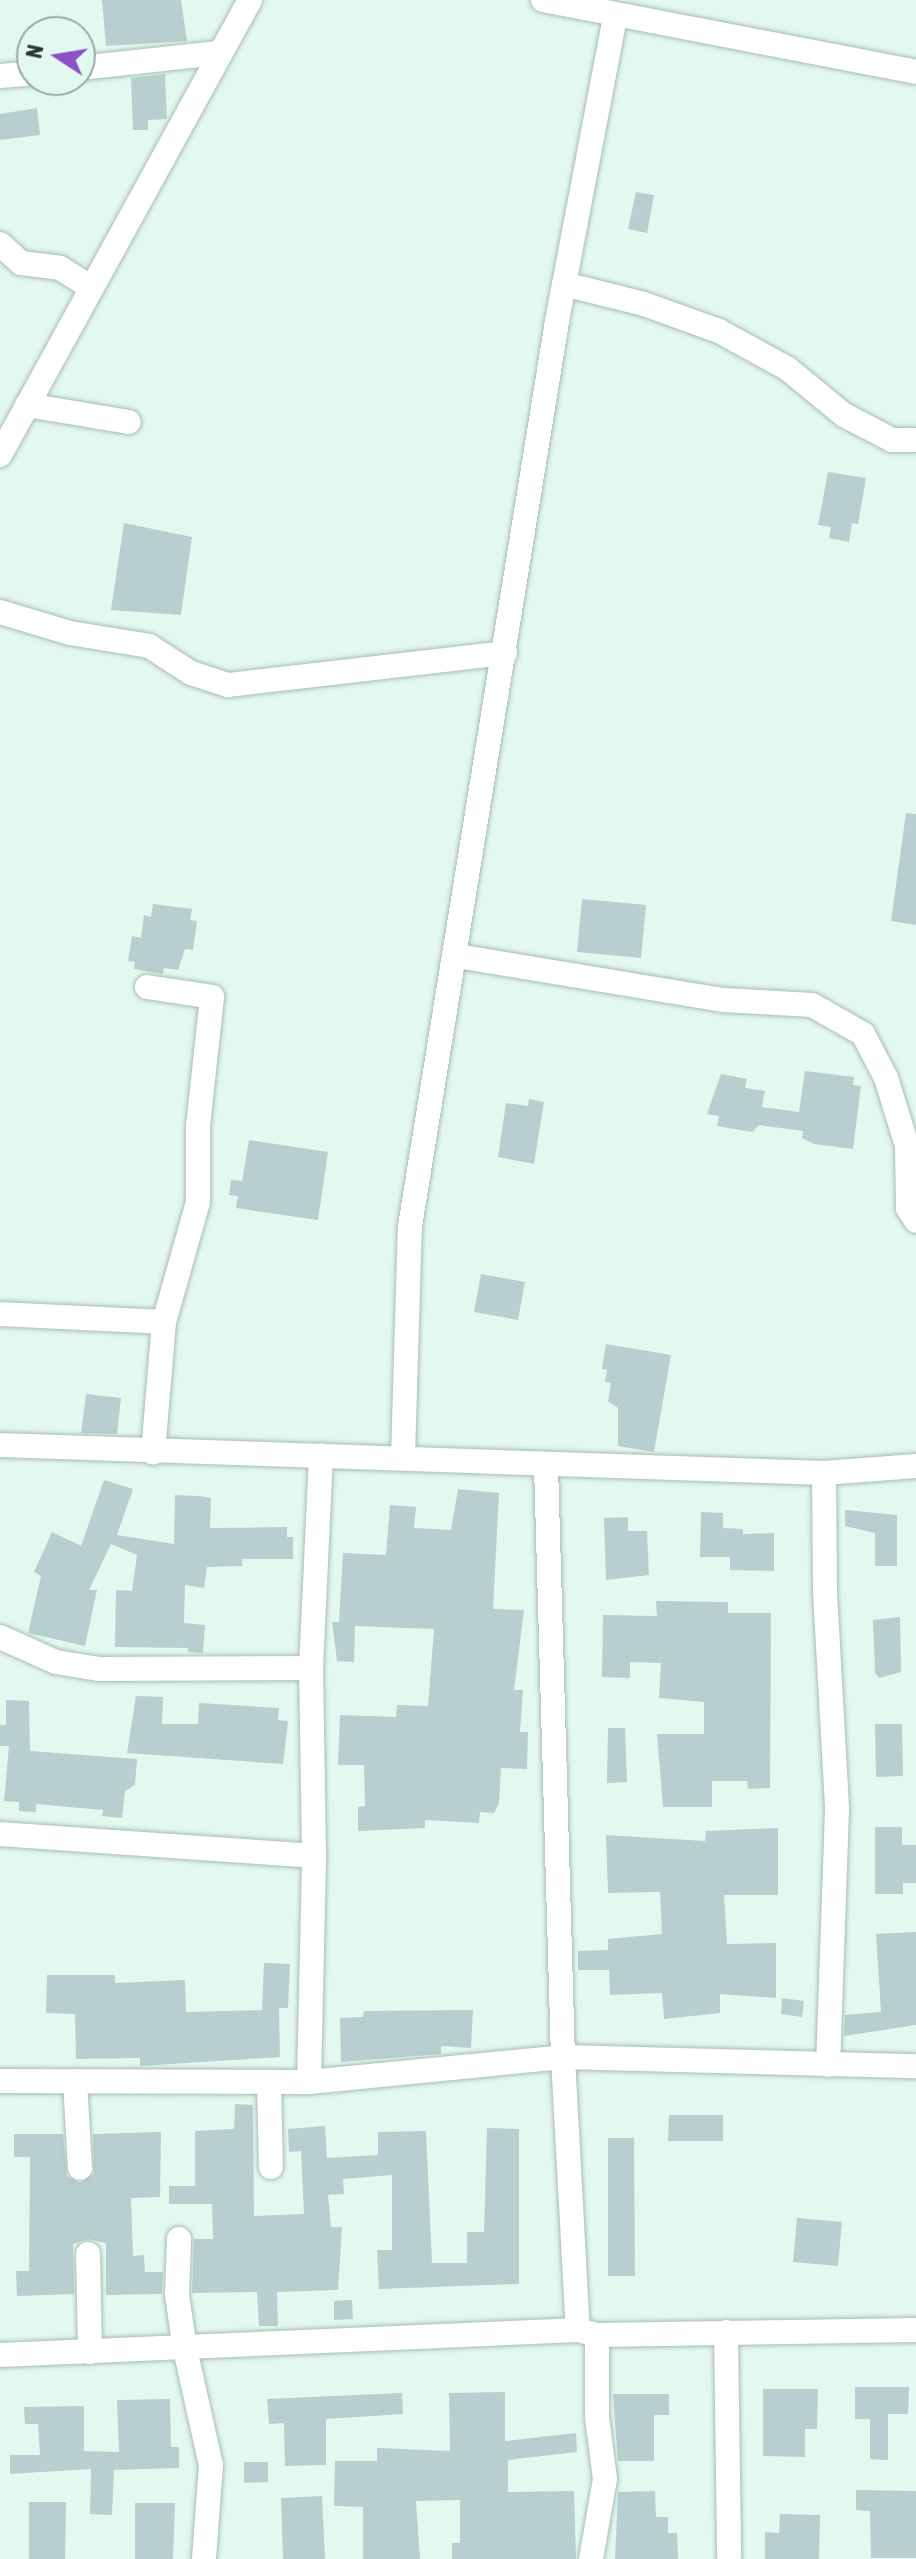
<!DOCTYPE html>
<html>
<head>
<meta charset="utf-8">
<style>
	body { margin:0 }
	#map { position:relative; width:916px; height:2559px; overflow:hidden; background:#e3f9f0; font-family:"Asap Condensed",sans-serif }
	div>[style] { position:absolute }
	[style*='--x'] { left:calc(var(--x)*1px); top:calc(var(--y)*1px); width:calc(var(--w)*1px); rotate:calc(var(--a)*1deg) }
	.building>* { inset:0; background:#b7cfcf }
	.roads { filter:drop-shadow(0 0 2px #a8bdb4) drop-shadow(0 0 2px #a8bdb4) }
	.minor>* { height:24px; margin:-12px; padding:0 12px; transform-origin:12px; border-radius:12px; background:#fff }
	span { translate:-50% -50%; white-space:nowrap; text-align:center; line-height:1.15; -webkit-text-stroke:6px #e3f9f0; paint-order:stroke }
	.north { position:absolute; left:16px; top:16px; width:80px; height:80px; box-sizing:border-box; background:#e3f9f0; border:2px solid #9aaba4; border-radius:50%; rotate:282deg; font-size:22px; font-weight:700; line-height:32px; text-align:center; color:#2d3532 }
	.north::after { content:''; display:block; margin:auto; width:28px; height:36px; background:#8a51c8; clip-path:polygon(50% 0,100% 100%,50% 72%,0 100%) }
</style>
</head>
<body>
<div id="map">
	<div class="building">
		<div style="clip-path:polygon(102px 0,181px 0,187px 41px,106px 46px)"></div>
		<div style="clip-path:polygon(165px 74px,167px 119px,148px 120px,148px 130px,133px 130px,131px 78px)"></div>
		<div style="clip-path:polygon(37px 108px,40px 135px,0 140px,0 114px)"></div>
		<div style="clip-path:polygon(636px 192px,654px 195px,647px 233px,628px 229px)"></div>
		<div style="clip-path:polygon(828px 472px,866px 478px,858px 524px,852px 523px,849px 542px,829px 538px,831px 527px,818px 525px)"></div>
		<div style="clip-path:polygon(124px 523px,192px 537px,181px 615px,111px 610px)"></div>
		<div style="clip-path:polygon(906px 813px,916px 814px,916px 925px,891px 921px)"></div>
		<div style="clip-path:polygon(582px 899px,646px 905px,641px 958px,577px 952px)"></div>
		<div style="clip-path:polygon(153px 904px,192px 909px,190px 920px,197px 921px,193px 950px,185px 949px,178px 970px,164px 968px,163px 974px,134px 969px,135px 962px,128px 961px,132px 936px,141px 938px,144px 915px,151px 917px)"></div>
		<div style="clip-path:polygon(805px 1071px,854px 1077px,853px 1085px,861px 1086px,853px 1149px,814px 1144px,802px 1138px,803px 1131px,759px 1125px,752px 1132px,717px 1126px,719px 1116px,707px 1114px,721px 1074px,747px 1079px,745px 1088px,765px 1091px,762px 1107px,799px 1112px)"></div>
		<div style="clip-path:polygon(529px 1099px,544px 1102px,534px 1164px,498px 1157px,506px 1103px,528px 1106px)"></div>
		<div style="clip-path:polygon(249px 1140px,328px 1152px,318px 1220px,236px 1208px,238px 1196px,229px 1195px,231px 1180px,242px 1181px)"></div>
		<div style="clip-path:polygon(481px 1274px,525px 1282px,518px 1320px,474px 1312px)"></div>
		<div style="clip-path:polygon(606px 1344px,671px 1355px,654px 1452px,618px 1446px,618px 1408px,608px 1401px,611px 1383px,605px 1382px,607px 1370px,602px 1369px)"></div>
		<div style="clip-path:polygon(86px 1394px,121px 1398px,117px 1434px,81px 1433px)"></div>
		<div style="clip-path:polygon(104px 1480px,133px 1489px,117px 1535px,174px 1544px,175px 1495px,199px 1496px,211px 1498px,210px 1528px,287px 1527px,287px 1537px,293px 1537px,293px 1559px,242px 1559px,242px 1566px,207px 1567px,204px 1588px,185px 1585px,184px 1623px,205px 1625px,203px 1653px,188px 1652px,188px 1648px,115px 1647px,116px 1590px,132px 1591px,137px 1555px,111px 1544px,89px 1590px,97px 1590px,85px 1646px,28px 1633px,41px 1576px,34px 1572px,52px 1532px,81px 1546px)"></div>
		<div style="clip-path:polygon(458px 1489px,499px 1493px,493px 1609px,524px 1610px,514px 1690px,523px 1690px,520px 1732px,528px 1732px,527px 1769px,501px 1768px,499px 1803px,494px 1813px,480px 1812px,479px 1823px,425px 1820px,425px 1828px,358px 1831px,358px 1807px,365px 1806px,364px 1765px,338px 1765px,340px 1715px,396px 1717px,397px 1705px,428px 1706px,434px 1629px,355px 1626px,354px 1662px,337px 1661px,332px 1622px,339px 1622px,343px 1553px,386px 1555px,390px 1505px,416px 1507px,414px 1528px,451px 1530px)"></div>
		<div style="clip-path:polygon(845px 1510px,897px 1515px,897px 1566px,875px 1566px,875px 1533px,845px 1526px)"></div>
		<div style="clip-path:polygon(701px 1512px,723px 1513px,723px 1528px,743px 1529px,743px 1534px,774px 1533px,774px 1571px,730px 1570px,730px 1557px,700px 1557px)"></div>
		<div style="clip-path:polygon(628px 1517px,628px 1531px,647px 1531px,649px 1575px,606px 1580px,604px 1518px)"></div>
		<div style="clip-path:polygon(656px 1601px,728px 1602px,728px 1613px,771px 1613px,770px 1788px,748px 1789px,747px 1781px,712px 1781px,712px 1807px,663px 1807px,657px 1734px,704px 1734px,704px 1702px,659px 1698px,661px 1663px,630px 1662px,630px 1678px,602px 1677px,603px 1615px,657px 1616px)"></div>
		<div style="clip-path:polygon(900px 1617px,901px 1672px,879px 1678px,875px 1673px,873px 1620px)"></div>
		<div style="clip-path:polygon(136px 1696px,163px 1697px,162px 1724px,198px 1724px,199px 1703px,279px 1708px,278px 1720px,288px 1721px,283px 1764px,127px 1753px)"></div>
		<div style="clip-path:polygon(6px 1700px,29px 1701px,30px 1751px,137px 1759px,135px 1785px,125px 1791px,122px 1818px,102px 1816px,103px 1810px,36px 1804px,36px 1812px,19px 1811px,19px 1802px,4px 1801px,9px 1746px,0 1746px,0 1725px,6px 1725px)"></div>
		<div style="clip-path:polygon(875px 1724px,902px 1724px,903px 1776px,876px 1777px)"></div>
		<div style="clip-path:polygon(608px 1728px,625px 1728px,627px 1782px,607px 1783px)"></div>
		<div style="clip-path:polygon(875px 1827px,902px 1827px,902px 1845px,916px 1845px,916px 1883px,903px 1883px,903px 1894px,875px 1894px)"></div>
		<div style="clip-path:polygon(778px 1828px,778px 1895px,724px 1895px,727px 1944px,776px 1943px,776px 1998px,720px 1994px,720px 2013px,664px 2019px,662px 1993px,610px 1995px,609px 1970px,578px 1970px,578px 1951px,608px 1950px,608px 1939px,662px 1934px,660px 1892px,608px 1893px,606px 1835px,705px 1841px,706px 1831px)"></div>
		<div style="clip-path:polygon(916px 1932px,916px 2025px,844px 2036px,845px 2015px,881px 2012px,876px 1934px)"></div>
		<div style="clip-path:polygon(264px 1963px,290px 1964px,288px 2008px,279px 2008px,280px 2057px,140px 2066px,140px 2058px,76px 2059px,75px 2014px,46px 2013px,47px 1975px,115px 1975px,115px 1983px,185px 1980px,186px 2012px,262px 2010px)"></div>
		<div style="clip-path:polygon(782px 1998px,804px 2001px,802px 2017px,781px 2014px)"></div>
		<div style="clip-path:polygon(473px 2010px,471px 2048px,441px 2046px,441px 2054px,341px 2062px,340px 2018px,363px 2017px,364px 2011px)"></div>
		<div style="clip-path:polygon(235px 2104px,253px 2105px,254px 2216px,304px 2214px,301px 2151px,289px 2152px,288px 2129px,325px 2126px,327px 2158px,378px 2155px,378px 2132px,426px 2131px,432px 2263px,467px 2263px,467px 2232px,484px 2232px,487px 2128px,519px 2129px,519px 2284px,379px 2289px,377px 2250px,392px 2250px,392px 2175px,343px 2179px,344px 2194px,328px 2195px,331px 2227px,342px 2227px,338px 2290px,277px 2292px,278px 2326px,259px 2326px,257px 2292px,192px 2293px,194px 2239px,213px 2239px,212px 2204px,169px 2204px,169px 2186px,195px 2186px,195px 2131px,234px 2129px)"></div>
		<div style="clip-path:polygon(669px 2115px,723px 2115px,723px 2141px,668px 2141px)"></div>
		<div style="clip-path:polygon(161px 2132px,160px 2197px,131px 2198px,133px 2256px,144px 2255px,145px 2272px,163px 2272px,162px 2294px,106px 2295px,106px 2243px,88px 2239px,73px 2244px,74px 2294px,17px 2296px,16px 2271px,29px 2271px,30px 2157px,14px 2157px,14px 2134px,63px 2134px,67px 2176px,80px 2183px,94px 2174px,93px 2134px)"></div>
		<div style="clip-path:polygon(608px 2138px,634px 2138px,635px 2276px,608px 2276px)"></div>
		<div style="clip-path:polygon(797px 2218px,842px 2222px,838px 2266px,793px 2262px)"></div>
		<div style="clip-path:polygon(352px 2300px,353px 2319px,334px 2320px,334px 2301px)"></div>
		<div style="clip-path:polygon(855px 2387px,909px 2387px,908px 2414px,888px 2414px,888px 2460px,870px 2459px,870px 2419px,855px 2419px)"></div>
		<div style="clip-path:polygon(763px 2389px,818px 2389px,817px 2429px,805px 2429px,805px 2457px,763px 2456px)"></div>
		<div style="clip-path:polygon(505px 2392px,505px 2441px,576px 2433px,577px 2452px,508px 2460px,508px 2492px,574px 2491px,576px 2559px,452px 2559px,452px 2543px,460px 2543px,460px 2500px,416px 2501px,420px 2559px,363px 2559px,363px 2507px,334px 2506px,335px 2461px,377px 2461px,377px 2448px,450px 2451px,449px 2393px)"></div>
		<div style="clip-path:polygon(402px 2393px,403px 2414px,326px 2419px,326px 2465px,285px 2466px,284px 2423px,269px 2424px,267px 2399px)"></div>
		<div style="clip-path:polygon(613px 2394px,669px 2394px,669px 2415px,654px 2415px,654px 2461px,618px 2461px)"></div>
		<div style="clip-path:polygon(170px 2399px,171px 2447px,179px 2447px,179px 2468px,114px 2470px,112px 2515px,90px 2514px,91px 2469px,10px 2474px,10px 2455px,40px 2455px,38px 2424px,25px 2424px,24px 2407px,84px 2406px,84px 2451px,119px 2452px,117px 2400px)"></div>
		<div style="clip-path:polygon(244px 2462px,268px 2462px,268px 2482px,244px 2483px)"></div>
		<div style="clip-path:polygon(856px 2490px,916px 2491px,916px 2558px,871px 2558px,870px 2511px,856px 2510px)"></div>
		<div style="clip-path:polygon(655px 2491px,656px 2517px,668px 2517px,668px 2533px,677px 2533px,678px 2559px,615px 2559px,618px 2492px)"></div>
		<div style="clip-path:polygon(322px 2496px,325px 2559px,283px 2559px,281px 2498px)"></div>
		<div style="clip-path:polygon(29px 2502px,66px 2502px,65px 2559px,29px 2559px)"></div>
		<div style="clip-path:polygon(135px 2503px,175px 2503px,173px 2559px,135px 2559px)"></div>
		<div style="clip-path:polygon(780px 2514px,820px 2515px,819px 2559px,765px 2559px,765px 2532px,779px 2533px)"></div>
	</div>
	<div class="roads">
		<div class="minor">
			<div style="--x:543;--y:0;--w:380;--a:10.9"></div>
			<div style="--x:80;--y:68;--w:139;--a:-6.2"></div>
			<div style="--x:0;--y:76;--w:32;--a:-5"></div>
			<div style="--x:0;--y:244;--w:28;--a:42"></div>
			<div style="--x:21;--y:263;--w:39;--a:7"></div>
			<div style="--x:60;--y:268;--w:36;--a:32"></div>
			<div style="--x:564;--y:284;--w:82;--a:14"></div>
			<div style="--x:644;--y:304;--w:80;--a:19.8"></div>
			<div style="--x:719;--y:331;--w:79;--a:28.8"></div>
			<div style="--x:788;--y:369;--w:72;--a:39.4"></div>
			<div style="--x:844;--y:415;--w:54;--a:27.5"></div>
			<div style="--x:892;--y:440;--w:24;--a:0"></div>
			<div style="--x:27;--y:405;--w:103;--a:9.5"></div>
			<div style="--x:0;--y:455;--w:519;--a:-61.21"></div>
			<div style="--x:0;--y:612;--w:73;--a:16.7"></div>
			<div style="--x:70;--y:633;--w:80;--a:9.3"></div>
			<div style="--x:149;--y:646;--w:50;--a:32.7"></div>
			<div style="--x:191;--y:673;--w:39;--a:18"></div>
			<div style="--x:228;--y:685;--w:279;--a:-6.6"></div>
			<div style="--x:457;--y:956;--w:271;--a:9.4"></div>
			<div style="--x:724;--y:1000;--w:88;--a:3.3"></div>
			<div style="--x:812;--y:1005;--w:59;--a:29.6"></div>
			<div style="--x:863;--y:1034;--w:50;--a:62.4"></div>
			<div style="--x:886;--y:1078;--w:71;--a:72.8"></div>
			<div style="--x:907;--y:1146;--w:62;--a:89.1"></div>
			<div style="--x:908;--y:1208;--w:15;--a:58"></div>
			<div style="--x:147;--y:987;--w:66;--a:8.7"></div>
			<div style="--x:212;--y:997;--w:130;--a:96.2"></div>
			<div style="--x:198;--y:1126;--w:76;--a:90"></div>
			<div style="--x:198;--y:1202;--w:125;--a:105.8"></div>
			<div style="--x:164;--y:1322;--w:131;--a:94.8"></div>
			<div style="--x:0;--y:1314;--w:164;--a:2.8"></div>
			<div style="--x:0;--y:1445;--w:824;--a:1.95"></div>
			<div style="--x:824;--y:1473;--w:92;--a:-4.4"></div>
			<div style="--x:403;--y:1457;--w:231;--a:-88.3"></div>
			<div style="--x:410;--y:1226;--w:917;--a:-80.77"></div>
			<div style="--x:557;--y:321;--w:309;--a:-79.2"></div>
			<div style="--x:546;--y:1465;--w:592;--a:88.36"></div>
			<div style="--x:563;--y:2057;--w:273;--a:86.9"></div>
			<div style="--x:824;--y:1473;--w:119;--a:89.5"></div>
			<div style="--x:825;--y:1592;--w:218;--a:86.8"></div>
			<div style="--x:837;--y:1810;--w:255;--a:92"></div>
			<div style="--x:0;--y:1637;--w:61;--a:24.1"></div>
			<div style="--x:56;--y:1662;--w:44;--a:9.2"></div>
			<div style="--x:99;--y:1669;--w:212;--a:-0.3"></div>
			<div style="--x:0;--y:1834;--w:315;--a:4"></div>
			<div style="--x:0;--y:2081;--w:309;--a:0.2"></div>
			<div style="--x:309;--y:2082;--w:255;--a:-5.6"></div>
			<div style="--x:563;--y:2057;--w:353;--a:1.5"></div>
			<div style="--x:75;--y:2081;--w:87;--a:86.7"></div>
			<div style="--x:269;--y:2082;--w:85;--a:88.7"></div>
			<div style="--x:309;--y:2082;--w:226;--a:-88.7"></div>
			<div style="--x:314;--y:1856;--w:188;--a:-90.9"></div>
			<div style="--x:311;--y:1668;--w:213;--a:-87.3"></div>
			<div style="--x:179;--y:2239;--w:56;--a:92"></div>
			<div style="--x:177;--y:2295;--w:55;--a:81.6"></div>
			<div style="--x:185;--y:2349;--w:119;--a:77.4"></div>
			<div style="--x:211;--y:2465;--w:94;--a:94.3"></div>
			<div style="--x:88;--y:2254;--w:98;--a:88.8"></div>
			<div style="--x:726;--y:2332;--w:227;--a:89.2"></div>
			<div style="--x:0;--y:2355;--w:579;--a:-2.48"></div>
			<div style="--x:578;--y:2330;--w:20;--a:15"></div>
			<div style="--x:597;--y:2335;--w:319;--a:-0.9"></div>
			<div style="--x:591;--y:2559;--w:81;--a:-80.1"></div>
			<div style="--x:605;--y:2479;--w:63;--a:-97.4"></div>
			<div style="--x:597;--y:2417;--w:82;--a:-90"></div>
		</div>
	</div>
	<div class="north">N</div>
</div>
</body>
</html>
